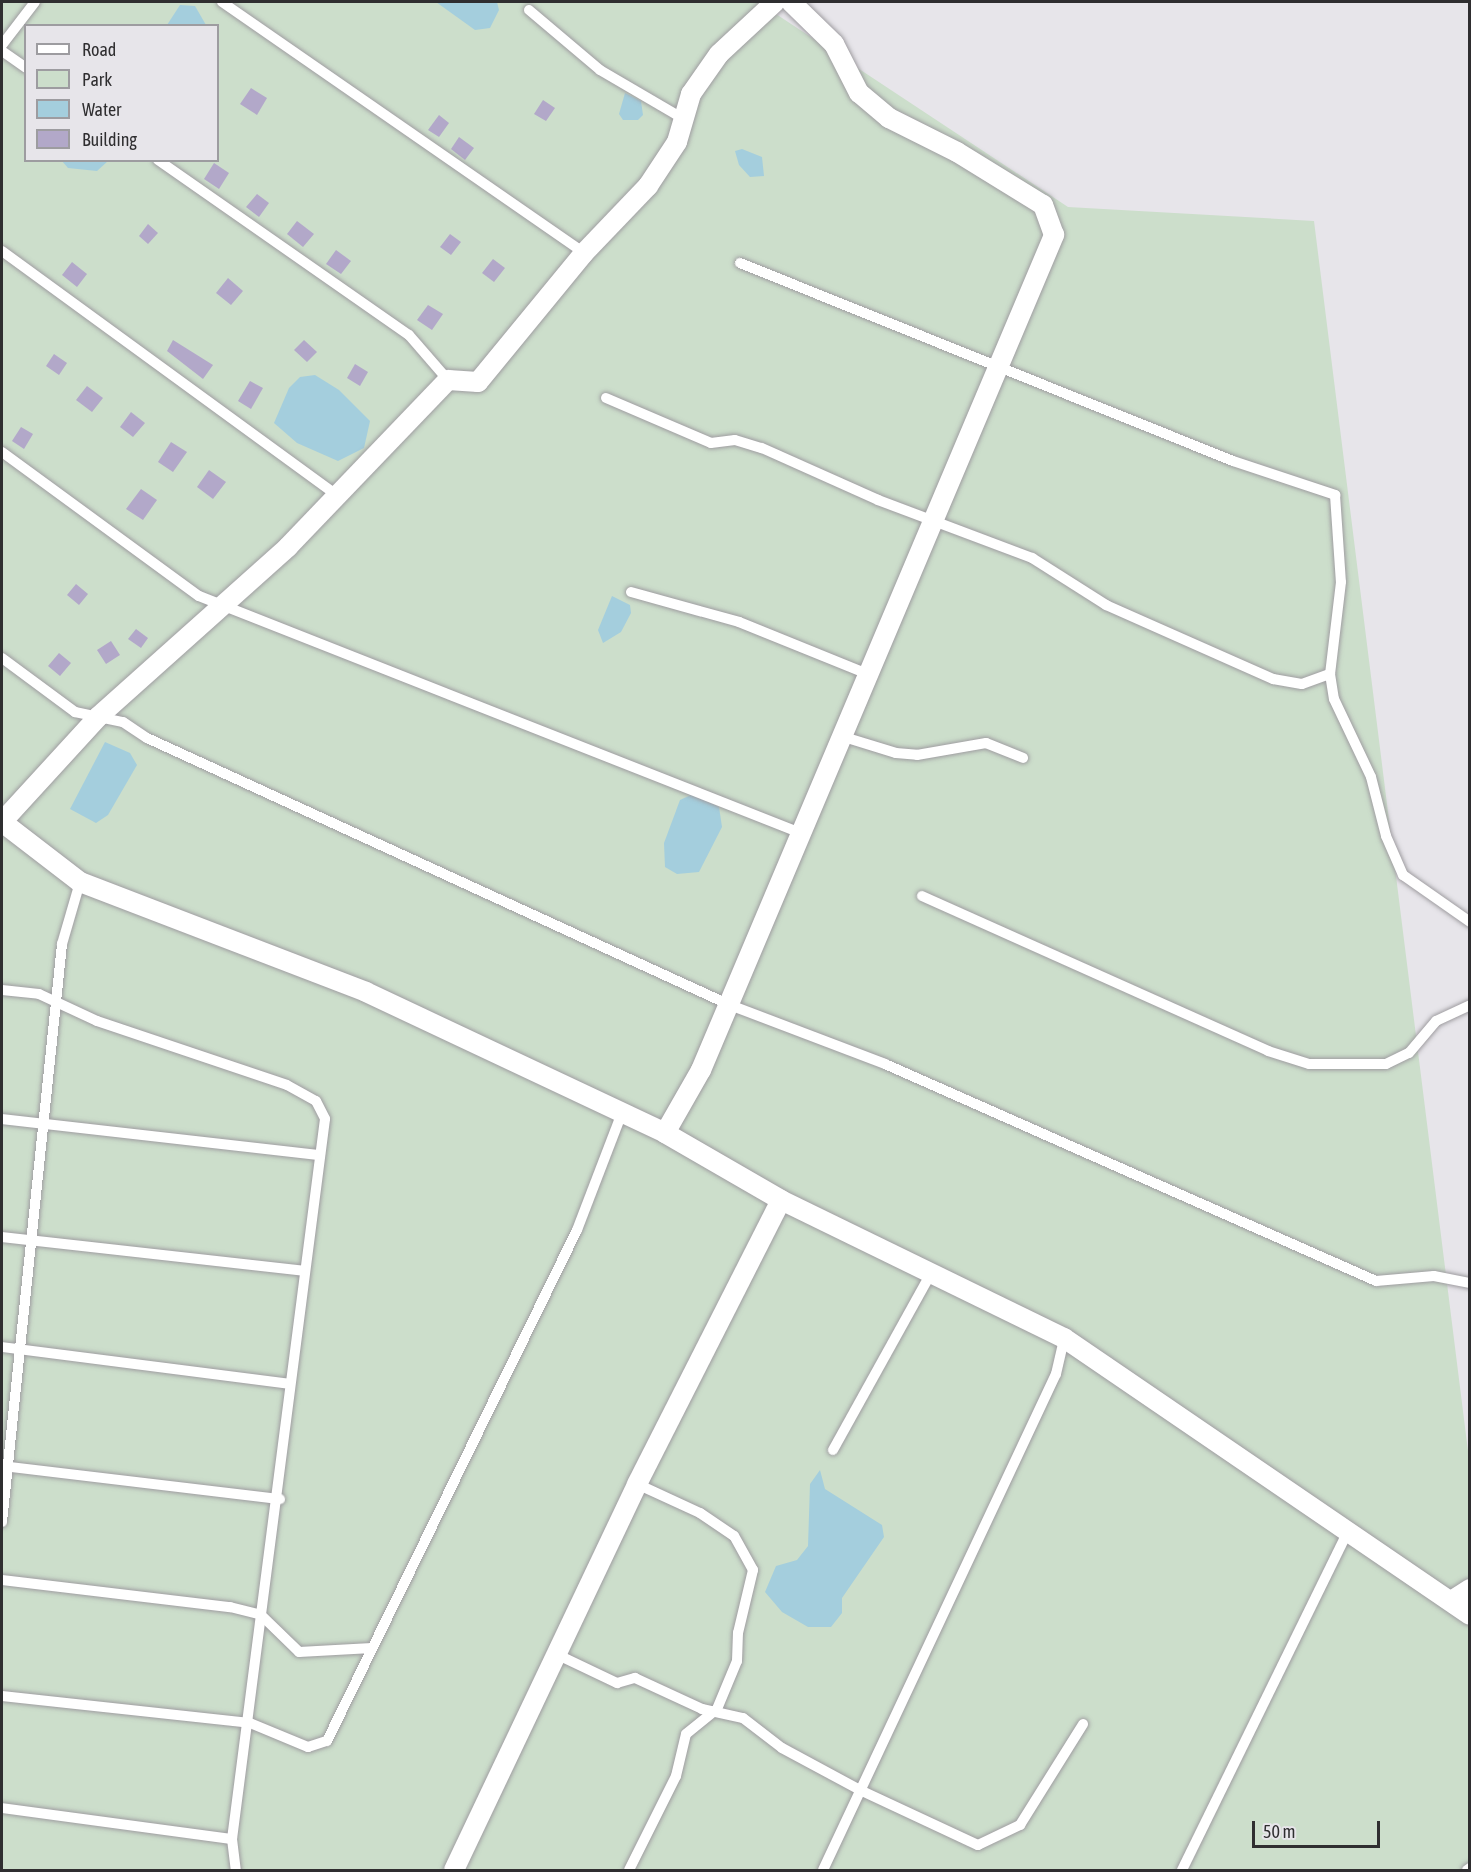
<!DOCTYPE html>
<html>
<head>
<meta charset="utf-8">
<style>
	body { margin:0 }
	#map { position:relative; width:1471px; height:1872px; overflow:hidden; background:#e7e5ea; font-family:"Asap Condensed",sans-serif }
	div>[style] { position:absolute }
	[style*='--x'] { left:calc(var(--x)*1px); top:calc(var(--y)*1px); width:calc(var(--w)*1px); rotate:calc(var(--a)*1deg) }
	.green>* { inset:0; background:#ccdecb }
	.water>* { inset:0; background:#a4cedd }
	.building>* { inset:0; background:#b2a8c9 }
	.roads { filter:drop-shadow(0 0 2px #9f9da1) drop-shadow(0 0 2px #9f9da1) }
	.lane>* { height:10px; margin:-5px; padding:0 5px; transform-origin:5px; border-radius:5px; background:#fff }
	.street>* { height:20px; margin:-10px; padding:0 10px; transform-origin:10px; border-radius:10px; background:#fff }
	span { translate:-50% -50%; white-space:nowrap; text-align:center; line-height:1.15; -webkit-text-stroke:5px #e7e5ea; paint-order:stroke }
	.frame { position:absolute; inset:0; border:3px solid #2f2e30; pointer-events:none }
	.legend { position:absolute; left:24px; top:24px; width:195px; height:138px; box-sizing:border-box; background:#e7e5ea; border:2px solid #9d9ca0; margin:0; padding:8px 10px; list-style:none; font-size:18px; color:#2f2e30 }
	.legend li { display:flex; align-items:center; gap:12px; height:30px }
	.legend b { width:30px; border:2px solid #9d9ca0 }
	.scale { position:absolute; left:1252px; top:1821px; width:128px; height:27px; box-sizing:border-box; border:3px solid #2f2e30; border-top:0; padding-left:8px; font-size:18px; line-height:21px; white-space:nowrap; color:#2f2e30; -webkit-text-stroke:4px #e7e5ea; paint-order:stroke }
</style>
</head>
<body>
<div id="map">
	<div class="green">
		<div style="clip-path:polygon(evenodd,2px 2px,758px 2px,1068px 207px,1314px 221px,1469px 1459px,1469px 1870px,2px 1870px,2px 2px,26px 26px,218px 26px,218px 160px,26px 160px,26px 26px)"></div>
	</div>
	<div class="water">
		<div style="clip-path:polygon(436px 2px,497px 2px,499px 10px,490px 28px,475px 30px)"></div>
		<div style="clip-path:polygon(180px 5px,195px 6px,206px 25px,167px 25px)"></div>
		<div style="clip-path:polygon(625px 93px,641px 101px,643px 115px,638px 120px,623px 120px,619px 114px)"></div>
		<div style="clip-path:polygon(742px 149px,762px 157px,764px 176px,750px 177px,739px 165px,735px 151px)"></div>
		<div style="clip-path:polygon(62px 161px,108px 161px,97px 171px,68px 168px)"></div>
		<div style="clip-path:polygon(315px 375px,339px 390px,370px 421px,364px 448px,338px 461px,297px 443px,274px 423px,289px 388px,300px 377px)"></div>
		<div style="clip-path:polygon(612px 596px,630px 605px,631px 613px,621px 632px,603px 643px,598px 630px)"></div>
		<div style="clip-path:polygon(105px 742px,130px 753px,137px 765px,108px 815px,96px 823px,70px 809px)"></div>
		<div style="clip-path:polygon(693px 794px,719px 807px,722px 827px,699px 872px,677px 874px,665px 867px,664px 843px,680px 800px)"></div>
		<div style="clip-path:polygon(820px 1470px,825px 1489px,882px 1525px,884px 1537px,842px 1598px,842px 1613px,831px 1627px,808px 1627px,782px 1612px,765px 1592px,776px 1566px,797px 1560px,808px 1546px,810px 1484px)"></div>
	</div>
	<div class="building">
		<div style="clip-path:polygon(251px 88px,267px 98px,257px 115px,240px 104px)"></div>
		<div style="clip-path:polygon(543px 100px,555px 108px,546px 121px,534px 114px)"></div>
		<div style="clip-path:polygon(439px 115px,449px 123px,439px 137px,428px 130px)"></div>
		<div style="clip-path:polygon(459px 137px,474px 148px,465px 160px,451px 149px)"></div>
		<div style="clip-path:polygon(214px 163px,229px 173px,219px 189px,204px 179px)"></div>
		<div style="clip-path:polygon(257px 194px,269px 203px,259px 217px,246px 207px)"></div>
		<div style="clip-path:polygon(297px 221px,314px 234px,303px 247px,287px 234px)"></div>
		<div style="clip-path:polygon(148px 224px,158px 233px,148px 244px,139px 236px)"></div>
		<div style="clip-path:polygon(450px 234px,461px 242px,451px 255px,440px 247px)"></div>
		<div style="clip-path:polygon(336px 250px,351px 261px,341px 274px,326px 264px)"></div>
		<div style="clip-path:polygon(493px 259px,505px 268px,494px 282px,482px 273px)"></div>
		<div style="clip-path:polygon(72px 262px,87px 274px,77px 287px,62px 275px)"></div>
		<div style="clip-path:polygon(228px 278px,243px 291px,231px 305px,216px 293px)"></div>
		<div style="clip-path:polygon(428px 305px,443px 314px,432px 330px,417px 320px)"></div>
		<div style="clip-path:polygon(173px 340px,213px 365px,203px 379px,167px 351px)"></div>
		<div style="clip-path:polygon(304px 340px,317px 352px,307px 362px,294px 350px)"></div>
		<div style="clip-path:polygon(54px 354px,67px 363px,59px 375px,46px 366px)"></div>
		<div style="clip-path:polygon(355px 364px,368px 372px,360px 386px,347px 378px)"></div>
		<div style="clip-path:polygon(250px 381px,263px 388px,251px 409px,238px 401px)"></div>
		<div style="clip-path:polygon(87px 386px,103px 398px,92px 412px,76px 400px)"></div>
		<div style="clip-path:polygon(131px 412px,145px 423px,133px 437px,120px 427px)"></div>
		<div style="clip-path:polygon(21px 427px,33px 434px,24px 449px,12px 441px)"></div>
		<div style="clip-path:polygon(171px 442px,187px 452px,173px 472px,158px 462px)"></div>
		<div style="clip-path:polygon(209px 470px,226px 482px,213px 499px,197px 487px)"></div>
		<div style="clip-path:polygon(141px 489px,157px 500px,143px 520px,126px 509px)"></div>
		<div style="clip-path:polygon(76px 584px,88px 594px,79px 605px,67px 595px)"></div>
		<div style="clip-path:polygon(136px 629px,148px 638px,141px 648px,128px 639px)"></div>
		<div style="clip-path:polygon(111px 641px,120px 655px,106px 664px,97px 650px)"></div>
		<div style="clip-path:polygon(59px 653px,71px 663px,60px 676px,48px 666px)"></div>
	</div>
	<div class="roads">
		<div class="lane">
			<div style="--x:222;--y:2;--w:441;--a:34.7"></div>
			<div style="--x:529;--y:10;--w:93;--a:40.2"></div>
			<div style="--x:600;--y:70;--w:97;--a:30.3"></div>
			<div style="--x:2;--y:45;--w:54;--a:-52.5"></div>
			<div style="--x:2;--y:51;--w:29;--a:35"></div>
			<div style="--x:158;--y:160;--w:306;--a:34.9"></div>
			<div style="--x:409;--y:335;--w:60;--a:49.1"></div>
			<div style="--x:2;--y:251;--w:416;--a:36.1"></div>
			<div style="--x:740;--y:263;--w:531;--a:21.88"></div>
			<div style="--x:1233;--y:461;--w:108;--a:18.4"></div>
			<div style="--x:1335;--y:495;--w:87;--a:86.1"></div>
			<div style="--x:1341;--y:582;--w:93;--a:96.8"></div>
			<div style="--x:1330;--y:674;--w:25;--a:81"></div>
			<div style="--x:1334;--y:699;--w:86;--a:64.6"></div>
			<div style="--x:1371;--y:777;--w:61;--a:75.7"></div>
			<div style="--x:1386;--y:836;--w:43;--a:66.4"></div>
			<div style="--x:1403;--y:875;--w:82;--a:35"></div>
			<div style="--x:606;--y:398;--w:114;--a:23.2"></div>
			<div style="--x:711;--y:443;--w:24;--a:-7"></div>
			<div style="--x:735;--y:440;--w:28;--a:17"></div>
			<div style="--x:762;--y:448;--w:127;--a:24.1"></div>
			<div style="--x:878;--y:500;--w:165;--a:20.6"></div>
			<div style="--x:1032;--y:558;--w:88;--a:32.4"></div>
			<div style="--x:1106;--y:605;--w:183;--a:23.9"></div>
			<div style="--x:1273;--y:679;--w:29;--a:10"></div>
			<div style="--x:1302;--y:684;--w:30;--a:-20"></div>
			<div style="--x:2;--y:452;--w:244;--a:36.2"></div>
			<div style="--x:199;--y:596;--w:649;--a:21.51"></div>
			<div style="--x:631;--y:592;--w:112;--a:15.5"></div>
			<div style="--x:739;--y:622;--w:141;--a:22"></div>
			<div style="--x:2;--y:658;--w:91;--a:36.5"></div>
			<div style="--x:75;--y:712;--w:49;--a:11.8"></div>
			<div style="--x:123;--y:722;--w:29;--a:34"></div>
			<div style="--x:147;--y:738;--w:641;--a:24.61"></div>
			<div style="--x:730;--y:1005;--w:166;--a:20.8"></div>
			<div style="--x:885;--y:1064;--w:537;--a:23.84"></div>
			<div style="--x:1376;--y:1281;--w:58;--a:-4.9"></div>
			<div style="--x:1434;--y:1276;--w:37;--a:11"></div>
			<div style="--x:844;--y:737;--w:54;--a:17.1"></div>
			<div style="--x:896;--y:753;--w:21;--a:5"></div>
			<div style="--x:917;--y:755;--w:70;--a:-9.9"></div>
			<div style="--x:986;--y:743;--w:40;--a:22"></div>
			<div style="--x:922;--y:896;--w:379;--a:24.1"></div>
			<div style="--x:1268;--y:1051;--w:43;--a:17.6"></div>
			<div style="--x:1309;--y:1064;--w:77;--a:0"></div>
			<div style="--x:1386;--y:1064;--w:25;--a:-26"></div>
			<div style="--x:1409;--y:1053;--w:42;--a:-49.8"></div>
			<div style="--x:1436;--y:1021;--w:38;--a:-25"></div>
			<div style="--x:2;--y:990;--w:37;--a:6"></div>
			<div style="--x:39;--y:994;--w:64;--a:25"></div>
			<div style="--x:97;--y:1021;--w:200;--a:18.6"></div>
			<div style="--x:287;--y:1085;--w:33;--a:29"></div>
			<div style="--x:316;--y:1101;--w:20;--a:63"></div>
			<div style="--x:325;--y:1119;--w:726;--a:97.36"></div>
			<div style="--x:232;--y:1839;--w:31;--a:83"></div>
			<div style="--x:2;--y:1119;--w:320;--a:6.5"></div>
			<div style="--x:2;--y:1237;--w:303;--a:6.4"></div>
			<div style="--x:2;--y:1347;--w:290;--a:7.3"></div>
			<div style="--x:833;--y:1450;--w:202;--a:-61"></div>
			<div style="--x:2;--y:1466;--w:280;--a:6.8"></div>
			<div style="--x:2;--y:1522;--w:581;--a:-84.07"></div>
			<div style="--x:62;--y:944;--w:65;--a:-73.8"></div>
			<div style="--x:2;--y:1580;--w:230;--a:6.8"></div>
			<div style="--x:230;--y:1607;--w:32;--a:14"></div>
			<div style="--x:261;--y:1615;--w:53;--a:44.2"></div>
			<div style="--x:299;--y:1652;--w:73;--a:-3.1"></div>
			<div style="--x:556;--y:1654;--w:68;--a:25.4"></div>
			<div style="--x:617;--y:1683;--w:19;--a:-16"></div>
			<div style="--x:635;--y:1678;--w:74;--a:24.8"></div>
			<div style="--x:702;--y:1709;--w:42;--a:12.4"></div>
			<div style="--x:743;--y:1718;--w:49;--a:37.6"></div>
			<div style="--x:782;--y:1748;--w:91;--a:28.3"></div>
			<div style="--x:862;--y:1791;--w:128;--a:25"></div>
			<div style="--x:978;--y:1845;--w:47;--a:-25.5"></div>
			<div style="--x:1020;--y:1825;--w:119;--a:-58"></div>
			<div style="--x:2;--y:1696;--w:249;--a:6.2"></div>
			<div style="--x:250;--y:1723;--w:63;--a:22.5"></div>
			<div style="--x:308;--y:1747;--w:20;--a:-18"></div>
			<div style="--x:327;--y:1741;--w:569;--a:-63.93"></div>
			<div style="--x:577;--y:1230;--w:125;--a:-69"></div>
			<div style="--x:2;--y:1808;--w:232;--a:7.7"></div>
			<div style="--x:629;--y:1870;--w:105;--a:-63.4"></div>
			<div style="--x:676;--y:1776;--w:43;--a:-76.6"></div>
			<div style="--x:686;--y:1734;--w:40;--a:-39"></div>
			<div style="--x:717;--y:1709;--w:52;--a:-67.4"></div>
			<div style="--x:737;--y:1661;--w:28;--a:-88"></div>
			<div style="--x:738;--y:1633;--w:65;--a:-76.6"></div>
			<div style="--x:753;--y:1570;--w:39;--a:-119"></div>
			<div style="--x:734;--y:1536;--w:41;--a:-145.9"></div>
			<div style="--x:700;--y:1513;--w:69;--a:-155.3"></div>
			<div style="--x:823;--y:1870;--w:548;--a:-64.84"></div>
			<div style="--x:1056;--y:1374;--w:37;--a:-77"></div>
			<div style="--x:1182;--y:1870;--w:377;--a:-63.9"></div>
			<div style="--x:1467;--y:1870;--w:4;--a:-34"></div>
		</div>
		<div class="street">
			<div style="--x:775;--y:2;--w:76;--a:137.1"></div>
			<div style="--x:719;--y:54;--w:49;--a:125"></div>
			<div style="--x:691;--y:94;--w:50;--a:106.3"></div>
			<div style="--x:677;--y:142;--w:53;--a:123.4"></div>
			<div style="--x:648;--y:186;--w:93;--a:133.7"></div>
			<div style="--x:584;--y:253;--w:167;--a:129.4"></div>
			<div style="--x:478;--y:382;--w:30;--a:-176"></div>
			<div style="--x:448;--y:380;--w:231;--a:133.8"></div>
			<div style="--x:288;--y:547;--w:254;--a:138.2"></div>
			<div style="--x:99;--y:716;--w:144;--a:132.5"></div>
			<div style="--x:2;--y:822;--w:98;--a:37.6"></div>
			<div style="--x:80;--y:882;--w:306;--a:21"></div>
			<div style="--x:366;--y:992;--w:331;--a:25.2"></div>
			<div style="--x:665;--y:1133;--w:134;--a:30"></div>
			<div style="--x:781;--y:1200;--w:315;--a:26"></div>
			<div style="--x:1064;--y:1338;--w:491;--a:34.3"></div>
			<div style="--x:665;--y:1133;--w:73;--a:-60.3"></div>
			<div style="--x:701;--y:1070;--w:907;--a:-67.08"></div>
			<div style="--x:1054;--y:235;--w:32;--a:-110"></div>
			<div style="--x:1043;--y:205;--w:101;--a:-148.4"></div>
			<div style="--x:957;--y:152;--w:76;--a:-153.4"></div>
			<div style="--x:889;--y:118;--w:39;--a:-140"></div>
			<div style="--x:859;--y:93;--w:55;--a:-117"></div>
			<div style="--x:834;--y:44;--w:60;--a:-135.7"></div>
			<div style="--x:1453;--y:1600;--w:20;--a:-33"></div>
			<div style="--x:454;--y:1870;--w:427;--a:-64.6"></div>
			<div style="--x:637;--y:1484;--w:318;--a:-63.1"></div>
		</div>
	</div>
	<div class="frame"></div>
	<ul class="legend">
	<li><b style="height:8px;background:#fff"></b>Road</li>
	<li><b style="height:16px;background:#ccdecb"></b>Park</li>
	<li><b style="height:16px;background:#a4cedd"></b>Water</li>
	<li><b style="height:16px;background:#b2a8c9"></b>Building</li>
	</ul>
	<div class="scale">50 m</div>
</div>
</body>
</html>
